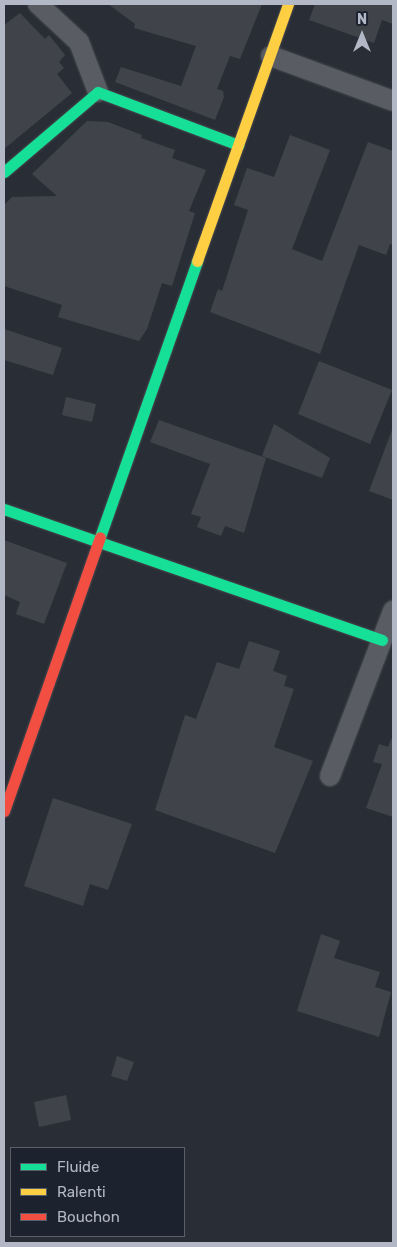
<!DOCTYPE html>
<html>
<head>
<meta charset="utf-8">
<style>
	body { margin:0 }
	#map { position:relative; width:397px; height:1247px; overflow:hidden; background:#292d35; font-family:Rubik,sans-serif }
	div>[style] { position:absolute }
	[style*='--x'] { left:calc(var(--x)*1px); top:calc(var(--y)*1px); width:calc(var(--w)*1px); rotate:calc(var(--a)*1deg) }
	.building>* { inset:0; background:#40444a }
	.roads { filter:drop-shadow(0 0 1px #45484e) drop-shadow(0 0 1px #45484e) }
	.street>* { height:20px; margin:-10px; padding:0 10px; transform-origin:10px; border-radius:10px; background:#595c63 }
	.fast>* { height:11px; margin:-5.5px; padding:0 5.5px; transform-origin:5.5px; border-radius:5.5px; background:#16e098 }
	.slow>* { height:11px; margin:-5.5px; padding:0 5.5px; transform-origin:5.5px; border-radius:5.5px; background:#ffcf43 }
	.jam>* { height:11px; margin:-5.5px; padding:0 5.5px; transform-origin:5.5px; border-radius:5.5px; background:#f24e42 }
	span { translate:-50% -50%; white-space:nowrap; text-align:center; line-height:1.15; -webkit-text-stroke:4px #1d222f; paint-order:stroke }
	.frame { position:absolute; inset:0; border:5px solid #b3b8c6; pointer-events:none }
	.legend { position:absolute; left:10px; top:1147px; width:175px; height:90px; box-sizing:border-box; background:#1d222f; border:1px solid #595e6b; margin:0; padding:6px 9px; list-style:none; font-size:15px; color:#b3b8c6 }
	.legend li { display:flex; align-items:center; gap:10px; height:25px }
	.legend b { width:25px; border:1px solid #595e6b }
	.north { position:absolute; left:337px; top:10px; width:50px; height:50px; -webkit-text-stroke:4px #1d222f; paint-order:stroke; rotate:0deg; font-size:14px; font-weight:700; line-height:20px; text-align:center; color:#b3b8c6 }
	.north::after { content:''; display:block; margin:auto; width:18px; height:22px; background:#b3b8c6; clip-path:polygon(50% 0,100% 100%,50% 72%,0 100%) }
</style>
</head>
<body>
<div id="map">
	<div class="building">
		<div style="clip-path:polygon(108px 4px,262px 4px,240px 59px,230px 56px,217px 89px,223px 91px,224px 97px,215px 120px,115px 82px,121px 67px,181px 86px,196px 46px,134px 28px,135px 24px)"></div>
		<div style="clip-path:polygon(315px 4px,393px 4px,393px 24px,382px 20px,374px 43px,309px 20px)"></div>
		<div style="clip-path:polygon(20px 13px,45px 39px,49px 35px,65px 55px,59px 62px,64px 68px,57px 74px,72px 93px,4px 149px,4px 25px)"></div>
		<div style="clip-path:polygon(87px 121px,108px 122px,142px 135px,141px 138px,175px 150px,172px 158px,206px 170px,189px 211px,195px 213px,172px 286px,162px 283px,147px 329px,139px 341px,58px 317px,62px 305px,4px 286px,4px 205px,12px 197px,57px 196px,32px 174px)"></div>
		<div style="clip-path:polygon(290px 135px,330px 150px,292px 249px,322px 261px,368px 142px,393px 151px,393px 245px,390px 244px,386px 255px,359px 245px,320px 354px,210px 312px,218px 289px,222px 291px,248px 210px,234px 205px,247px 168px,274px 177px)"></div>
		<div style="clip-path:polygon(4px 329px,62px 348px,53px 375px,4px 360px)"></div>
		<div style="clip-path:polygon(319px 361px,392px 390px,370px 444px,298px 414px)"></div>
		<div style="clip-path:polygon(66px 397px,96px 404px,92px 422px,62px 415px)"></div>
		<div style="clip-path:polygon(159px 420px,266px 458px,244px 533px,225px 526px,221px 536px,197px 527px,201px 517px,191px 514px,210px 464px,150px 442px)"></div>
		<div style="clip-path:polygon(274px 424px,330px 458px,322px 478px,262px 456px)"></div>
		<div style="clip-path:polygon(392px 430px,393px 431px,393px 500px,369px 491px)"></div>
		<div style="clip-path:polygon(4px 540px,67px 563px,44px 624px,16px 614px,20px 602px,4px 595px)"></div>
		<div style="clip-path:polygon(249px 641px,280px 651px,273px 671px,287px 676px,284px 686px,294px 689px,274px 747px,313px 761px,275px 853px,155px 810px,185px 715px,196px 719px,217px 662px,239px 669px)"></div>
		<div style="clip-path:polygon(391px 739px,393px 740px,393px 817px,366px 808px,382px 764px,373px 762px,379px 744px,388px 747px)"></div>
		<div style="clip-path:polygon(53px 798px,132px 824px,108px 890px,90px 884px,83px 906px,24px 886px)"></div>
		<div style="clip-path:polygon(321px 934px,340px 941px,334px 958px,380px 972px,375px 987px,391px 992px,379px 1037px,297px 1011px)"></div>
		<div style="clip-path:polygon(117px 1056px,134px 1062px,127px 1081px,111px 1076px)"></div>
		<div style="clip-path:polygon(66px 1095px,71px 1120px,39px 1127px,34px 1102px)"></div>
	</div>
	<div class="roads">
		<div class="street">
			<div style="--x:38;--y:4;--w:56;--a:42.8"></div>
			<div style="--x:79;--y:42;--w:53;--a:69.2"></div>
			<div style="--x:271;--y:56;--w:130;--a:20.2"></div>
			<div style="--x:330;--y:776;--w:177;--a:-69.1"></div>
		</div>
		<div class="fast">
			<div style="--x:4;--y:172;--w:123;--a:-40.4"></div>
			<div style="--x:98;--y:92;--w:150;--a:20.7"></div>
			<div style="--x:4;--y:509;--w:400;--a:19.1"></div>
			<div style="--x:100;--y:537;--w:293;--a:-70.6"></div>
		</div>
		<div class="slow">
			<div style="--x:197;--y:261;--w:273;--a:-70.5"></div>
		</div>
		<div class="jam">
			<div style="--x:4;--y:811;--w:290;--a:-70.7"></div>
		</div>
	</div>
	<div class="frame"></div>
	<ul class="legend">
	<li><b style="height:6px;background:#16e098"></b>Fluide</li>
	<li><b style="height:6px;background:#ffcf43"></b>Ralenti</li>
	<li><b style="height:6px;background:#f24e42"></b>Bouchon</li>
	</ul>
	<div class="north">N</div>
</div>
</body>
</html>
